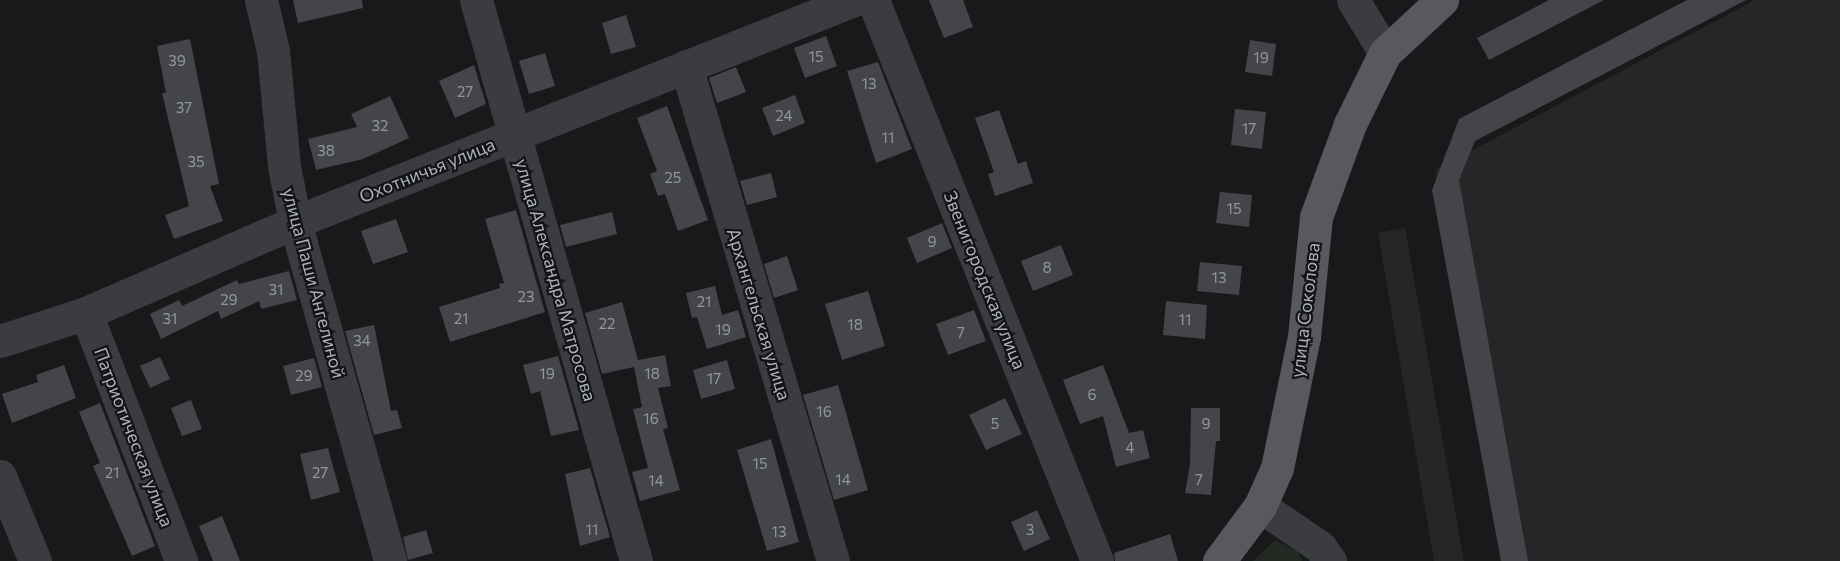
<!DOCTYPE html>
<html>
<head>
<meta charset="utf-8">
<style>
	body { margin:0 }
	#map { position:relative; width:1840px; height:561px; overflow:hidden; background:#19191b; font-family:Commissioner,sans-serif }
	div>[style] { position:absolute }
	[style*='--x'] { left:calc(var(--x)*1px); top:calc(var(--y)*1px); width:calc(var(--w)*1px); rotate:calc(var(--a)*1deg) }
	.built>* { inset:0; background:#252628 }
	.green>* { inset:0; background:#212922 }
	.building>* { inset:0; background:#434548 }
	.minor>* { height:33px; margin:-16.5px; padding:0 16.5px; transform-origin:16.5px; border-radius:16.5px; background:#3a3c40 }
	.major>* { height:33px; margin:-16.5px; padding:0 16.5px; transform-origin:16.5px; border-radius:16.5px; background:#57595f }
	span { translate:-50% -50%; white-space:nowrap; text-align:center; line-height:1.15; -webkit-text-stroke:4.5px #141416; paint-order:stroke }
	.number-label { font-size:15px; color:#92979e }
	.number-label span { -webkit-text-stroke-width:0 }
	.street-label { font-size:18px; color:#acb2ba }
</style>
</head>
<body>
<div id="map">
	<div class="built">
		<div style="clip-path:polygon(1755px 0,1840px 0,1840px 561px,1507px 561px,1435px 170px)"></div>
		<div style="clip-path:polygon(1405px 228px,1464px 561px,1434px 561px,1378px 233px)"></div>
	</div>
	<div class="green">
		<div style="clip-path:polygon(1275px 540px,1299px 553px,1302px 561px,1253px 561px)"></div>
	</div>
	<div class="building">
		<div style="clip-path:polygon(293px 0,362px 0,363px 8px,298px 23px)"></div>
		<div style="clip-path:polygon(929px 0,963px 0,973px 27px,944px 38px)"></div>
		<div style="clip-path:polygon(1549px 0,1604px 0,1489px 60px,1477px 38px)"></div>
		<div style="clip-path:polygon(1687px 0,1746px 0,1475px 141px,1459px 180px,1528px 561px,1501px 561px,1432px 190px,1459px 119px)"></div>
		<div style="clip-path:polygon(626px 15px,636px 47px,611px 54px,602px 23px)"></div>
		<div style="clip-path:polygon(826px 36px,837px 66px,805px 78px,794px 48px)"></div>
		<div style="clip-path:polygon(190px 39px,219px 184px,210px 186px,223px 221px,174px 239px,165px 215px,189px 206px,162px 93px,166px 93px,157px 46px)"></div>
		<div style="clip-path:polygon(1250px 40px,1276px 44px,1272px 76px,1245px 72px)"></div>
		<div style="clip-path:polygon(545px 53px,555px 86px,529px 94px,519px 61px)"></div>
		<div style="clip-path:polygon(878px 62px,912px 149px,876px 163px,847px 71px)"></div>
		<div style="clip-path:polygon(474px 65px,486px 104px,455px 118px,439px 81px)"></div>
		<div style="clip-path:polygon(736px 67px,746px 92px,717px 103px,709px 78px)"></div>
		<div style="clip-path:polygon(795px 95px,805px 123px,773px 136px,762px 108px)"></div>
		<div style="clip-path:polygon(390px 96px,409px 138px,363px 159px,316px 170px,308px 139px,357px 127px,351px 114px)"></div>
		<div style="clip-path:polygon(667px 106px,708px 220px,678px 231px,665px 194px,658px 196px,650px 174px,657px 171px,637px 118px)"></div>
		<div style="clip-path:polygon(1235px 109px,1266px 112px,1262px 149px,1231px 145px)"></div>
		<div style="clip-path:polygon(999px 110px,1018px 164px,1026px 161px,1033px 183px,995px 196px,988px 174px,994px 172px,975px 118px)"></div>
		<div style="clip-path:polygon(771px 173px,777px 197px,747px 205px,740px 181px)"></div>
		<div style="clip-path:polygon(1220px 192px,1252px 195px,1249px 227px,1216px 223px)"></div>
		<div style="clip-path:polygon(516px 210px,545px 312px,450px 342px,439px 307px,500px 288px,499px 284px,504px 283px,485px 219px)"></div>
		<div style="clip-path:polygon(612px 212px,617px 234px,566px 247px,560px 225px)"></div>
		<div style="clip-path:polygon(396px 219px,408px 252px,373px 264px,361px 231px)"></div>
		<div style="clip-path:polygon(942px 223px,952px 248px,917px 263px,907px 238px)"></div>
		<div style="clip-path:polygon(1061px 245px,1073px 275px,1033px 291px,1021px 261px)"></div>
		<div style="clip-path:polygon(787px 256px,798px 290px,774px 298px,764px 264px)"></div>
		<div style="clip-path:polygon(1200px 262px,1242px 266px,1239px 295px,1197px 291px)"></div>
		<div style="clip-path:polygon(289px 271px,297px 300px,261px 309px,259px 301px,221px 319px,218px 311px,161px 339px,150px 314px,179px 300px,182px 306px,237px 280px,239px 284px)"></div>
		<div style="clip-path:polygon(715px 286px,722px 315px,738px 310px,746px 337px,707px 349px,697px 317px,692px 318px,686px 293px)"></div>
		<div style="clip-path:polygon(868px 291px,885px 346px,842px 360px,825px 304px)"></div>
		<div style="clip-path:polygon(1166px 301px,1207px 305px,1205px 339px,1163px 335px)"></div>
		<div style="clip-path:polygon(622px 302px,638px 360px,665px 355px,671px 386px,658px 388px,668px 428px,663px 429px,680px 490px,640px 501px,632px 472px,648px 468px,633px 409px,642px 407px,634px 367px,602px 374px,585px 313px)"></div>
		<div style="clip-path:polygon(974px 310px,986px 341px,948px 355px,936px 324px)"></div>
		<div style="clip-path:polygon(374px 325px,391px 411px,397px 410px,402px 428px,374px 435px,345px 331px)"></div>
		<div style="clip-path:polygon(558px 356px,579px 430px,551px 436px,540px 391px,531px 394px,523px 365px)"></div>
		<div style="clip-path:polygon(160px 357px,170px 379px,150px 388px,140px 366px)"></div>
		<div style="clip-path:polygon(314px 358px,322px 387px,291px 395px,283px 366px)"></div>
		<div style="clip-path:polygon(727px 360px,735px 389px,701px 399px,693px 370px)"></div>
		<div style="clip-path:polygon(64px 365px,76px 398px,12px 423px,2px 394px,38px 382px,36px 375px)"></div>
		<div style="clip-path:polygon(1103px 365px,1129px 433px,1143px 430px,1150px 458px,1116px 467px,1103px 416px,1080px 424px,1063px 380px)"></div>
		<div style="clip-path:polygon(838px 385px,868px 490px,834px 500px,803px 395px)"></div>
		<div style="clip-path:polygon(1005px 398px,1022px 434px,986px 450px,969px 415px)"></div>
		<div style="clip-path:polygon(191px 400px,202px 429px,182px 436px,171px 408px)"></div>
		<div style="clip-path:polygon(100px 403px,155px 546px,132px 556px,93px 466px,100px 463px,79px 412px)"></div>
		<div style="clip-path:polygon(1191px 408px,1220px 408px,1220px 441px,1216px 441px,1211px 495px,1185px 493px,1190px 464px)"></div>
		<div style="clip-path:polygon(771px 439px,799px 542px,767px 551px,737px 450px)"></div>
		<div style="clip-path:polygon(328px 448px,340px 492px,311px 500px,300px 454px)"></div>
		<div style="clip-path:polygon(590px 468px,610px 537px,580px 546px,565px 474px)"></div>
		<div style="clip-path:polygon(1037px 510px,1050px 539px,1024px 551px,1011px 522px)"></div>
		<div style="clip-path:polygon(222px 516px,240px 561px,213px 561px,199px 526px)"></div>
		<div style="clip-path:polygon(426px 530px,433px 553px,408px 560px,403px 537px)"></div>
		<div style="clip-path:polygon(1170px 534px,1178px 561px,1115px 561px,1114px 553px)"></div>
	</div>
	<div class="minor">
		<div style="--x:261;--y:0;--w:52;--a:76.8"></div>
		<div style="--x:273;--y:51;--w:116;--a:84.5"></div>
		<div style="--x:284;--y:166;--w:57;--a:78.9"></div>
		<div style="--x:295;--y:222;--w:352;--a:74.3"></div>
		<div style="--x:476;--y:0;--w:583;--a:74.08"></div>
		<div style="--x:873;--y:0;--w:604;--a:68.23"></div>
		<div style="--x:1353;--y:0;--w:62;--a:58.9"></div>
		<div style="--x:686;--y:66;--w:516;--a:73.46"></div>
		<div style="--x:86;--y:313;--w:266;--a:69"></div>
		<div style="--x:0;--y:341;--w:90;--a:-18"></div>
		<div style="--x:86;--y:313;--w:228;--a:-23.5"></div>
		<div style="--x:295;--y:222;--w:601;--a:-21.66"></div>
		<div style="--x:0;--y:476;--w:92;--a:67.6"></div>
		<div style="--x:1260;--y:506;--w:73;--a:34.3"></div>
		<div style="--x:1320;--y:547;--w:17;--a:54"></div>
	</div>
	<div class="major">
		<div style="--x:1219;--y:561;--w:69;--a:-53.3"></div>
		<div style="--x:1260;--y:506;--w:42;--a:-65.9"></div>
		<div style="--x:1277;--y:468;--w:134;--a:-78.4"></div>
		<div style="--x:1304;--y:337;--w:121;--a:-84.3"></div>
		<div style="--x:1316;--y:217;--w:99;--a:-69.9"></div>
		<div style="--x:1350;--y:124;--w:79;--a:-63.8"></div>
		<div style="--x:1385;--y:53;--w:78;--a:-42.9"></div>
	</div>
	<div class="number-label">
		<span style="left:816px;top:57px">15</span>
		<span style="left:1261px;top:58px">19</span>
		<span style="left:177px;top:61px">39</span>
		<span style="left:869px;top:84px">13</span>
		<span style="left:465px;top:92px">27</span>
		<span style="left:184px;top:108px">37</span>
		<span style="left:784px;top:116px">24</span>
		<span style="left:380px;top:126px">32</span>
		<span style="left:1249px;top:129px">17</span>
		<span style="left:888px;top:138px">11</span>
		<span style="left:326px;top:151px">38</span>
		<span style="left:196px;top:162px">35</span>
		<span style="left:673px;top:178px">25</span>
		<span style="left:1234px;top:209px">15</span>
		<span style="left:932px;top:242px">9</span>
		<span style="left:1047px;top:268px">8</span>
		<span style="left:1219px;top:278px">13</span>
		<span style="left:276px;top:290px">31</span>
		<span style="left:526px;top:297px">23</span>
		<span style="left:229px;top:300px">29</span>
		<span style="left:704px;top:302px">21</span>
		<span style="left:170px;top:319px">31</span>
		<span style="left:461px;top:319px">21</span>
		<span style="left:1185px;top:320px">11</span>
		<span style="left:607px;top:324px">22</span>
		<span style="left:855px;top:325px">18</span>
		<span style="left:723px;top:330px">19</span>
		<span style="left:961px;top:333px">7</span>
		<span style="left:362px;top:341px">34</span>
		<span style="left:547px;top:374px">19</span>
		<span style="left:652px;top:374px">18</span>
		<span style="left:304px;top:376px">29</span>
		<span style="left:714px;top:379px">17</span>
		<span style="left:1092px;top:395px">6</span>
		<span style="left:824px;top:412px">16</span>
		<span style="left:651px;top:419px">16</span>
		<span style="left:995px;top:424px">5</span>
		<span style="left:1206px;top:424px">9</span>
		<span style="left:1130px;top:448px">4</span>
		<span style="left:760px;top:464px">15</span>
		<span style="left:112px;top:473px">21</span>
		<span style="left:320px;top:473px">27</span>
		<span style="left:843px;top:480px">14</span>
		<span style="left:1199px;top:480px">7</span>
		<span style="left:656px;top:481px">14</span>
		<span style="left:592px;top:530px">11</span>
		<span style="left:1030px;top:530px">3</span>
		<span style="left:779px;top:532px">13</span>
	</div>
	<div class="street-label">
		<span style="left:427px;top:170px;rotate:-22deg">Охотничья улица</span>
		<span style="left:556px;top:280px;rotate:74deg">улица Александра Матросова</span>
		<span style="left:985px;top:280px;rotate:68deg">Звенигородская улица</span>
		<span style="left:314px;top:283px;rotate:75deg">улица Паши Ангелиной</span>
		<span style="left:1305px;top:310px;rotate:-83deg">улица Соколова</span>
		<span style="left:759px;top:314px;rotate:73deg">Архангельская улица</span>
		<span style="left:134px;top:437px;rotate:69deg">Патриотическая улица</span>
	</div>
</div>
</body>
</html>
